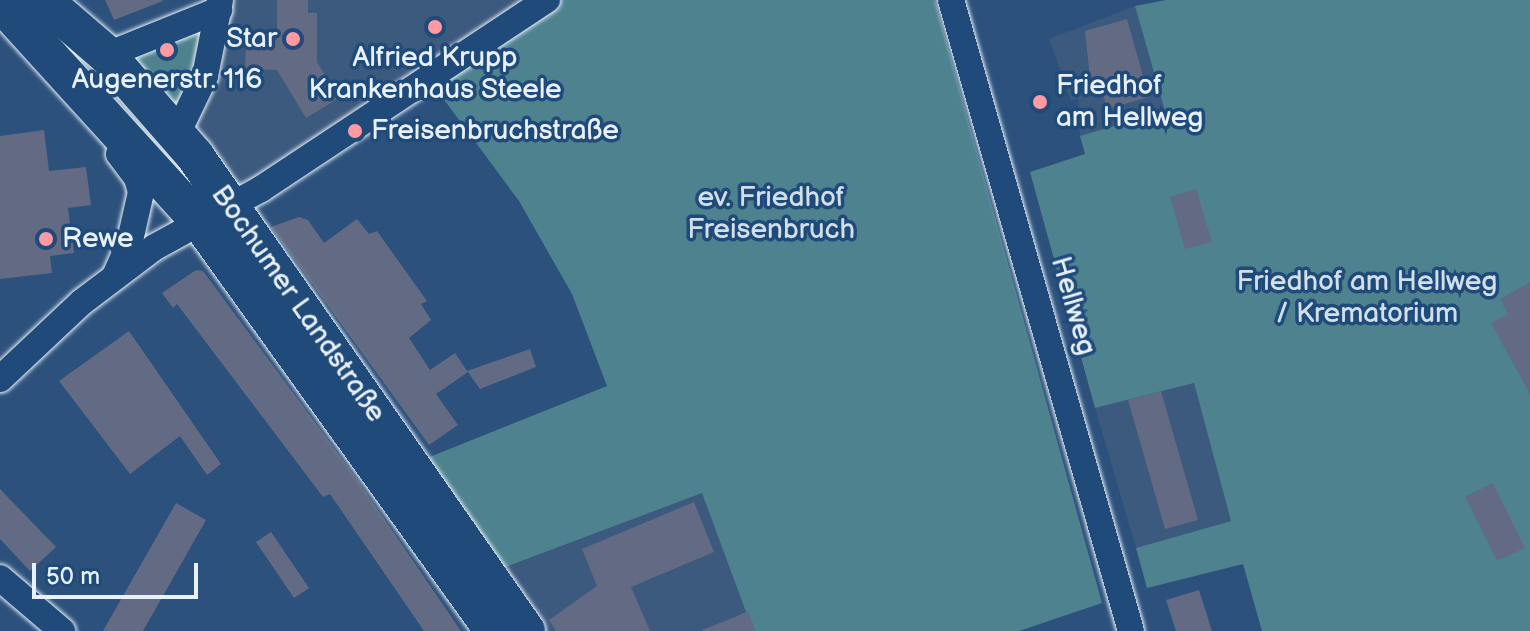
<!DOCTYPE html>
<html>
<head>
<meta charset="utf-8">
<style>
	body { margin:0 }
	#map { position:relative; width:1530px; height:631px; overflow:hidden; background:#2c517c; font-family:"Balsamiq Sans",sans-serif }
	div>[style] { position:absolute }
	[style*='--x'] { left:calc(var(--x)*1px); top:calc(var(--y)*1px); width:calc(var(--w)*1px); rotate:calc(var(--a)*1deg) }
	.built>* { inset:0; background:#3c597e }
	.green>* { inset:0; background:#4e828f }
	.building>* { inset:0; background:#626b83 }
	.roads { filter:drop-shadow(0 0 2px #e8f1f8) drop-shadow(0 0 2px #e8f1f8) }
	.street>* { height:26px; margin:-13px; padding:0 13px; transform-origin:13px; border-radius:13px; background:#1f4a7a }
	.secondary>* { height:38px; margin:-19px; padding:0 19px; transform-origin:19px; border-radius:19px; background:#1f4a7a }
	.dots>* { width:22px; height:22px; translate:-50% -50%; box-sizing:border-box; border:4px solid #1f4a7a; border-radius:50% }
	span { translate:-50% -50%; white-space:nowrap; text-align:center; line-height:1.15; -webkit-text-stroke:7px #1f4a7a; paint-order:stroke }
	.poi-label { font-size:28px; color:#e8f1f8 }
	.right { translate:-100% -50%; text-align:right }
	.left { translate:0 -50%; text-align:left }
	.park-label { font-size:28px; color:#d1e0e8 }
	.street-label { font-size:28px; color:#e8f1f8 }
	.scale { position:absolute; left:32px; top:563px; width:166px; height:36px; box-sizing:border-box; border:4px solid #e8f1f8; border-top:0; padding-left:10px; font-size:24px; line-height:28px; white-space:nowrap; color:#e8f1f8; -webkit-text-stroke:6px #1f4a7a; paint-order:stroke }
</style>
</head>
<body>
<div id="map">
	<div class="built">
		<div style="clip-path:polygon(221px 0,548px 0,230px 207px,178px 134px)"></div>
		<div style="clip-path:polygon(1135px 6px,1165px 111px,1080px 136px,1078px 99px,1071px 101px,1049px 39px)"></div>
		<div style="clip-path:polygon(1194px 382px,1231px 521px,1136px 548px,1095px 408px)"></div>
		<div style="clip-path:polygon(702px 492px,746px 612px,719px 625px,719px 631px,546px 631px,503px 568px)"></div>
	</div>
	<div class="green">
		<div style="clip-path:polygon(550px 0,935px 0,1102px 603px,1019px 631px,719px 631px,719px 625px,746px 612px,702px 493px,503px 568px,427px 458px,607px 386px,572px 294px,519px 201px,428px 78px)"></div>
		<div style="clip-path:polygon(1166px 0,1530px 0,1530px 631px,1262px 631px,1243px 564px,1147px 588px,1136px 548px,1231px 521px,1194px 383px,1095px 408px,1030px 172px,1085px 154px,1080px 136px,1165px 111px,1135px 6px)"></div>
		<div style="clip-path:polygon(218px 12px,177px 132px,109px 55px)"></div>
	</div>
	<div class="building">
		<div style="clip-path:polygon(105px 0,162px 0,163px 1px,114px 20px)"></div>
		<div style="clip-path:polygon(277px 0,308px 0,308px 13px,317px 13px,317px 62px,339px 98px,306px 118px,277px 70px,245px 69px,246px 39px,277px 40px)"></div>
		<div style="clip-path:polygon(1127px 19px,1149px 97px,1107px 109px,1098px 76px,1090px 78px,1085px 31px)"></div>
		<div style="clip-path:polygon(44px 130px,49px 171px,86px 167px,91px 205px,68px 208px,74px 253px,50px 256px,52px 273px,0 279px,0 136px)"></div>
		<div style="clip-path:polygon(1196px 189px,1212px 242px,1185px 249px,1170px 197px)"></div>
		<div style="clip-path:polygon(299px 217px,308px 220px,324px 243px,357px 219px,369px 234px,377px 231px,427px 301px,421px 304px,431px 320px,409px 338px,430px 370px,455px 353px,467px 371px,530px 349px,536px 367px,480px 389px,468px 372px,436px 394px,458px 425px,429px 445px,271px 227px)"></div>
		<div style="clip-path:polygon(196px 270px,203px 271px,359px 482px,461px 631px,424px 631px,330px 494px,323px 497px,177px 304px,173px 308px,162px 293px)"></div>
		<div style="clip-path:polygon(1530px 282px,1530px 394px,1491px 323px,1508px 314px,1500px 299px)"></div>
		<div style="clip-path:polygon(129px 331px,221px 464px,207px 475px,180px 436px,130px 474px,59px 381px)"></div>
		<div style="clip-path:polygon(1161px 391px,1198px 520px,1165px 529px,1128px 400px)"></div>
		<div style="clip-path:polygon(1493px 483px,1525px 548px,1497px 561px,1465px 497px)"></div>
		<div style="clip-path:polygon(0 489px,56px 547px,30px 571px,0 539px)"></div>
		<div style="clip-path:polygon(694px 502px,714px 552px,631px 587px,650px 631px,556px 631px,549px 620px,597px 586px,582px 549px)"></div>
		<div style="clip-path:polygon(176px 503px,206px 520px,143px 631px,103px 631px)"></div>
		<div style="clip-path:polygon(271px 532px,309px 588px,294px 598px,256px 542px)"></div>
		<div style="clip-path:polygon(1199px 590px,1212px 631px,1176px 631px,1166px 600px)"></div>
		<div style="clip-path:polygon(748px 612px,756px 631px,702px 631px,702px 630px)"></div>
	</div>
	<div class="roads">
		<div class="street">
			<div style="--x:951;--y:0;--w:656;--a:74.08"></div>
			<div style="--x:107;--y:55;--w:121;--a:-21.9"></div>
			<div style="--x:177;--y:134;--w:64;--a:-64.2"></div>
			<div style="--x:205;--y:76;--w:77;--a:-78.8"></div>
			<div style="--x:115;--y:276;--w:34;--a:-66"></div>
			<div style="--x:129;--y:245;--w:54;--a:-77.2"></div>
			<div style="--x:141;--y:192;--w:15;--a:-106"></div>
			<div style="--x:137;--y:178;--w:30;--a:-127"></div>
			<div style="--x:0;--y:379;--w:112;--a:-43.2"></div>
			<div style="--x:82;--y:302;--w:91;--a:-37"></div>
			<div style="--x:155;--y:247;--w:121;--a:-28.7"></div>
			<div style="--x:261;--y:189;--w:343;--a:-33.5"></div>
			<div style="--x:0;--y:578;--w:82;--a:40.5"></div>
		</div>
		<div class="secondary">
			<div style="--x:43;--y:0;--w:84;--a:40.7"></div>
			<div style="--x:107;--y:55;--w:134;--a:48.9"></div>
			<div style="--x:195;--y:156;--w:579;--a:55.13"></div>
			<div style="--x:0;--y:2;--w:299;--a:47.7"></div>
			<div style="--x:201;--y:223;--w:502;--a:54.32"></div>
		</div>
	</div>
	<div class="dots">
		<div style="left:435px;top:27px;background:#ff9aa2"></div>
		<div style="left:293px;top:39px;background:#ff9aa2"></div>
		<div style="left:167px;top:50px;background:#ff9aa2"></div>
		<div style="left:1040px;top:102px;background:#ff9aa2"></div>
		<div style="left:355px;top:131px;background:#ff9aa2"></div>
		<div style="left:46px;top:239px;background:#ff9aa2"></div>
	</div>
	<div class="poi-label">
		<span class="right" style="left:277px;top:39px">Star</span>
		<span style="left:435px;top:74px">Alfried Krupp<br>Krankenhaus Steele</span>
		<span style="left:167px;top:80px">Augenerstr. 116</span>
		<span class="left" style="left:1056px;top:102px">Friedhof<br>am Hellweg</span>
		<span class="left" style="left:371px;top:131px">Freisenbruchstraße</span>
		<span class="left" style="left:62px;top:239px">Rewe</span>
	</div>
	<div class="park-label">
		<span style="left:771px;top:214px">ev. Friedhof<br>Freisenbruch</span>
		<span style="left:1367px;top:298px">Friedhof am Hellweg<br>/ Krematorium</span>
	</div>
	<div class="street-label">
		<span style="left:298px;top:304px;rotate:55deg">Bochumer Landstraße</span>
		<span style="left:1073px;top:306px;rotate:74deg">Hellweg</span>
	</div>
	<div class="scale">50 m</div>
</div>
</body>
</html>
